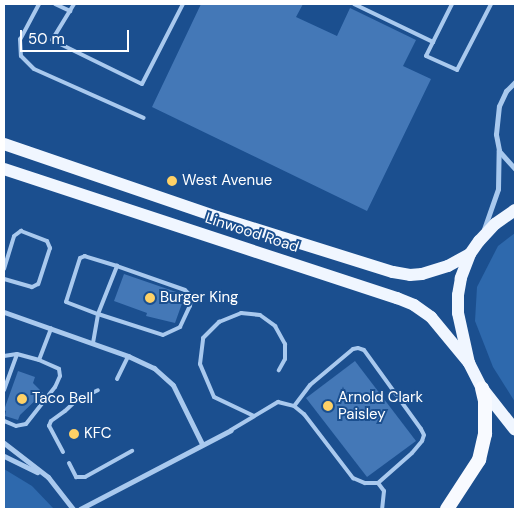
<!DOCTYPE html>
<html>
<head>
<meta charset="utf-8">
<style>
	body { margin:0 }
	#map { position:relative; width:519px; height:513px; overflow:hidden; background:#1b4f8f; font-family:"DM Sans",sans-serif }
	div>[style] { position:absolute }
	[style*='--x'] { left:calc(var(--x)*1px); top:calc(var(--y)*1px); width:calc(var(--w)*1px); rotate:calc(var(--a)*1deg) }
	.green>* { inset:0; background:#2e69ad }
	.building>* { inset:0; background:#4478b7 }
	.service>* { height:4px; margin:-2px; padding:0 2px; transform-origin:2px; border-radius:2px; background:#a9c9ee }
	.minor>* { height:5px; margin:-2.5px; padding:0 2.5px; transform-origin:2.5px; border-radius:2.5px; background:#a9c9ee }
	.primary>* { height:12px; margin:-6px; padding:0 6px; transform-origin:6px; border-radius:6px; background:#f0f6ff }
	.trunk>* { height:14px; margin:-7px; padding:0 7px; transform-origin:7px; border-radius:7px; background:#f8faff }
	.dots>* { width:14px; height:14px; translate:-50% -50%; box-sizing:border-box; border:2px solid #1b4f8f; border-radius:50% }
	span { translate:-50% -50%; white-space:nowrap; text-align:center; line-height:1.15; -webkit-text-stroke:4px #1b4f8f; paint-order:stroke }
	.poi-label { font-size:15px; color:#fff }
	.left { translate:0 -50%; text-align:left }
	.street-label { font-size:15px; color:#fff }
	.frame { position:absolute; inset:0; border:5px solid #fff; pointer-events:none }
	.scale { position:absolute; left:20px; top:30px; width:109px; height:22px; box-sizing:border-box; border:2px solid #fff; border-top:0; padding-left:6px; font-size:15px; line-height:18px; white-space:nowrap; color:#fff; -webkit-text-stroke:4px #1b4f8f; paint-order:stroke }
</style>
</head>
<body>
<div id="map">
	<div class="green">
		<div style="clip-path:polygon(515px 233px,515px 402px,493px 367px,475px 321px,477px 287px,498px 246px)"></div>
		<div style="clip-path:polygon(4px 469px,32px 486px,54px 509px,4px 509px)"></div>
	</div>
	<div class="building">
		<div style="clip-path:polygon(201px 4px,303px 4px,296px 17px,337px 36px,350px 8px,416px 40px,403px 66px,431px 79px,367px 211px,152px 107px)"></div>
		<div style="clip-path:polygon(124px 274px,185px 295px,175px 323px,146px 316px,147px 313px,114px 301px)"></div>
		<div style="clip-path:polygon(355px 361px,416px 441px,367px 477px,306px 398px)"></div>
		<div style="clip-path:polygon(18px 371px,35px 377px,33px 383px,43px 393px,20px 415px,18px 420px,5px 416px,6px 411px,4px 410px)"></div>
	</div>
	<div class="service">
		<div style="--x:39;--y:4;--w:40;--a:118"></div>
		<div style="--x:20;--y:39;--w:17;--a:87"></div>
		<div style="--x:21;--y:56;--w:18;--a:45"></div>
		<div style="--x:34;--y:69;--w:120;--a:24"></div>
		<div style="--x:55;--y:4;--w:17;--a:25"></div>
		<div style="--x:74;--y:4;--w:42;--a:121.4"></div>
		<div style="--x:52;--y:40;--w:100;--a:26.1"></div>
		<div style="--x:142;--y:84;--w:90;--a:-62.9"></div>
		<div style="--x:354;--y:4;--w:88;--a:25.7"></div>
		<div style="--x:452;--y:4;--w:58;--a:116.6"></div>
		<div style="--x:426;--y:56;--w:34;--a:24"></div>
		<div style="--x:457;--y:70;--w:74;--a:-62.7"></div>
		<div style="--x:4;--y:269;--w:34;--a:-73"></div>
		<div style="--x:14;--y:236;--w:9;--a:-36"></div>
		<div style="--x:21;--y:231;--w:28;--a:21"></div>
		<div style="--x:47;--y:241;--w:8;--a:67"></div>
		<div style="--x:50;--y:248;--w:38;--a:108"></div>
		<div style="--x:38;--y:284;--w:7;--a:153"></div>
		<div style="--x:32;--y:287;--w:29;--a:-164"></div>
		<div style="--x:93;--y:343;--w:29;--a:-80"></div>
		<div style="--x:98;--y:314;--w:68;--a:17.9"></div>
		<div style="--x:163;--y:335;--w:19;--a:-25"></div>
		<div style="--x:180;--y:327;--w:23;--a:-65"></div>
		<div style="--x:190;--y:306;--w:10;--a:-84"></div>
		<div style="--x:191;--y:296;--w:8;--a:-135"></div>
		<div style="--x:185;--y:290;--w:72;--a:-160.6"></div>
		<div style="--x:117;--y:266;--w:34;--a:-163"></div>
		<div style="--x:85;--y:256;--w:5;--a:158"></div>
		<div style="--x:80;--y:258;--w:46;--a:107.7"></div>
		<div style="--x:66;--y:302;--w:34;--a:21"></div>
		<div style="--x:98;--y:314;--w:52;--a:-68.4"></div>
		<div style="--x:4;--y:356;--w:13;--a:-9"></div>
		<div style="--x:17;--y:354;--w:23;--a:15"></div>
		<div style="--x:39;--y:360;--w:22;--a:24"></div>
		<div style="--x:59;--y:369;--w:7;--a:82"></div>
		<div style="--x:60;--y:376;--w:12;--a:114"></div>
		<div style="--x:55;--y:387;--w:47;--a:128.1"></div>
		<div style="--x:26;--y:424;--w:10;--a:169"></div>
		<div style="--x:16;--y:426;--w:13;--a:-157"></div>
		<div style="--x:39;--y:360;--w:34;--a:-69"></div>
		<div style="--x:117;--y:379;--w:25;--a:-64"></div>
		<div style="--x:4;--y:390;--w:38;--a:-70"></div>
		<div style="--x:254;--y:416;--w:44;--a:-154.6"></div>
		<div style="--x:214;--y:397;--w:36;--a:-113"></div>
		<div style="--x:200;--y:364;--w:26;--a:-83"></div>
		<div style="--x:203;--y:338;--w:23;--a:-45"></div>
		<div style="--x:219;--y:322;--w:24;--a:-22"></div>
		<div style="--x:241;--y:313;--w:19;--a:6"></div>
		<div style="--x:260;--y:315;--w:19;--a:36"></div>
		<div style="--x:275;--y:326;--w:21;--a:61"></div>
		<div style="--x:285;--y:344;--w:15;--a:90"></div>
		<div style="--x:285;--y:359;--w:13;--a:119"></div>
		<div style="--x:231;--y:430;--w:55;--a:-30.8"></div>
		<div style="--x:278;--y:402;--w:16;--a:14"></div>
		<div style="--x:294;--y:406;--w:13;--a:39"></div>
		<div style="--x:304;--y:414;--w:81;--a:52.6"></div>
		<div style="--x:353;--y:478;--w:13;--a:23"></div>
		<div style="--x:365;--y:483;--w:13;--a:0"></div>
		<div style="--x:378;--y:483;--w:45;--a:-41.4"></div>
		<div style="--x:412;--y:453;--w:16;--a:-50"></div>
		<div style="--x:422;--y:441;--w:6;--a:-72"></div>
		<div style="--x:424;--y:435;--w:7;--a:-117"></div>
		<div style="--x:421;--y:429;--w:97;--a:-125.8"></div>
		<div style="--x:364;--y:350;--w:6;--a:-162"></div>
		<div style="--x:358;--y:348;--w:5;--a:169"></div>
		<div style="--x:353;--y:349;--w:56;--a:140.1"></div>
		<div style="--x:310;--y:385;--w:26;--a:127"></div>
		<div style="--x:63;--y:452;--w:30;--a:-118"></div>
		<div style="--x:49;--y:426;--w:5;--a:-68"></div>
		<div style="--x:51;--y:421;--w:17;--a:-36"></div>
		<div style="--x:65;--y:411;--w:16;--a:-43"></div>
		<div style="--x:77;--y:400;--w:23;--a:-25"></div>
		<div style="--x:69;--y:463;--w:16;--a:63"></div>
		<div style="--x:76;--y:477;--w:9;--a:0"></div>
		<div style="--x:85;--y:477;--w:54;--a:-29"></div>
		<div style="--x:378;--y:483;--w:10;--a:53"></div>
		<div style="--x:384;--y:491;--w:18;--a:96"></div>
	</div>
	<div class="minor">
		<div style="--x:499;--y:151;--w:24;--a:48"></div>
		<div style="--x:484;--y:229;--w:42;--a:-70.7"></div>
		<div style="--x:498;--y:189;--w:39;--a:-89"></div>
		<div style="--x:499;--y:150;--w:16;--a:-101"></div>
		<div style="--x:496;--y:134;--w:28;--a:-84"></div>
		<div style="--x:499;--y:106;--w:17;--a:-65"></div>
		<div style="--x:506;--y:91;--w:13;--a:-45"></div>
		<div style="--x:4;--y:312;--w:132;--a:19.5"></div>
		<div style="--x:128;--y:356;--w:29;--a:25"></div>
		<div style="--x:154;--y:368;--w:25;--a:42"></div>
		<div style="--x:173;--y:385;--w:66;--a:63.8"></div>
		<div style="--x:4;--y:443;--w:56;--a:37.7"></div>
		<div style="--x:48;--y:477;--w:41;--a:52"></div>
		<div style="--x:4;--y:456;--w:37;--a:26"></div>
		<div style="--x:80;--y:509;--w:170;--a:-27.6"></div>
	</div>
	<div class="primary">
		<div style="--x:4;--y:144;--w:225;--a:18.9"></div>
		<div style="--x:217;--y:217;--w:184;--a:17.4"></div>
		<div style="--x:393;--y:272;--w:17;--a:10"></div>
		<div style="--x:410;--y:275;--w:12;--a:-5"></div>
		<div style="--x:422;--y:274;--w:27;--a:-17"></div>
		<div style="--x:448;--y:266;--w:25;--a:-29"></div>
		<div style="--x:4;--y:169;--w:414;--a:18.2"></div>
		<div style="--x:397;--y:298;--w:18;--a:22"></div>
		<div style="--x:414;--y:305;--w:21;--a:35"></div>
		<div style="--x:431;--y:317;--w:60;--a:50.4"></div>
		<div style="--x:515;--y:210;--w:24;--a:145"></div>
		<div style="--x:495;--y:224;--w:23;--a:133"></div>
		<div style="--x:479;--y:241;--w:16;--a:125"></div>
		<div style="--x:470;--y:254;--w:26;--a:111"></div>
		<div style="--x:461;--y:278;--w:17;--a:100"></div>
		<div style="--x:458;--y:295;--w:18;--a:90"></div>
		<div style="--x:458;--y:313;--w:51;--a:77.6"></div>
		<div style="--x:469;--y:363;--w:28;--a:63"></div>
		<div style="--x:482;--y:388;--w:53;--a:51.8"></div>
	</div>
	<div class="trunk">
		<div style="--x:447;--y:509;--w:59;--a:-56.9"></div>
		<div style="--x:479;--y:460;--w:27;--a:-77"></div>
		<div style="--x:485;--y:434;--w:33;--a:-90"></div>
		<div style="--x:485;--y:401;--w:13;--a:-103"></div>
	</div>
	<div class="dots">
		<div style="left:172px;top:181px;background:#ffd166"></div>
		<div style="left:150px;top:298px;background:#ffd166"></div>
		<div style="left:22px;top:399px;background:#ffd166"></div>
		<div style="left:328px;top:406px;background:#ffd166"></div>
		<div style="left:74px;top:434px;background:#ffd166"></div>
	</div>
	<div class="poi-label">
		<span class="left" style="left:182px;top:181px">West Avenue</span>
		<span class="left" style="left:160px;top:298px">Burger King</span>
		<span class="left" style="left:338px;top:406px">Arnold Clark<br>Paisley</span>
		<span class="left" style="left:32px;top:399px">Taco Bell</span>
		<span class="left" style="left:84px;top:434px">KFC</span>
	</div>
	<div class="street-label">
		<span style="left:252px;top:233px;rotate:18deg">Linwood Road</span>
	</div>
	<div class="frame"></div>
	<div class="scale">50 m</div>
</div>
</body>
</html>
